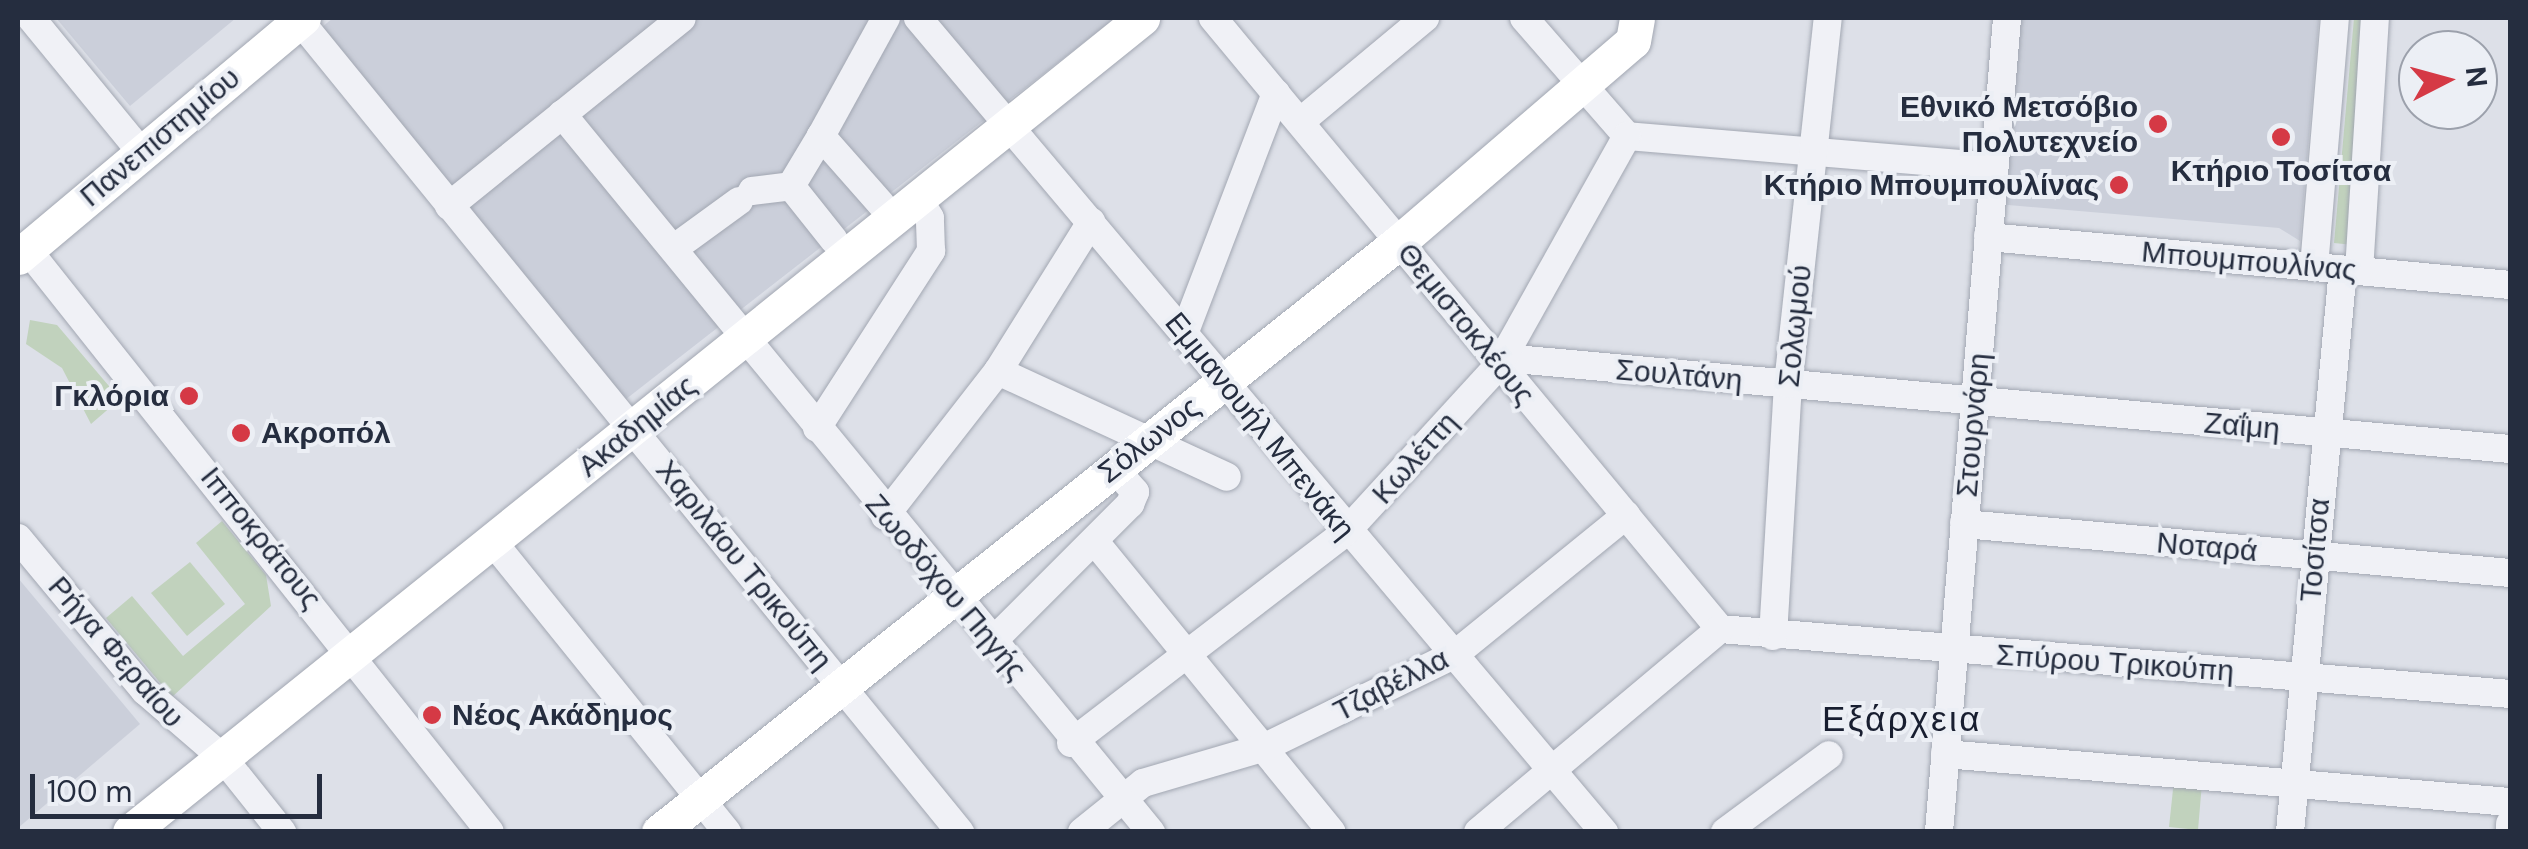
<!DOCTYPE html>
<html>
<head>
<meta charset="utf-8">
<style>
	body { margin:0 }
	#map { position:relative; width:2528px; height:849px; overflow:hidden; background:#dde0e8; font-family:"DM Sans",sans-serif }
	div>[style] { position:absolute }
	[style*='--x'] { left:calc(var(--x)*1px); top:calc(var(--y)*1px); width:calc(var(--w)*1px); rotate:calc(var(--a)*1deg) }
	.built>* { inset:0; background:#cbcfda }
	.green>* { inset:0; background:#c1d2bd }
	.roads { filter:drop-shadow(0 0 2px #a2a7b2) drop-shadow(0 0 2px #a2a7b2) }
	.minor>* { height:28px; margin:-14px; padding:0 14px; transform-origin:14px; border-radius:14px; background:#f0f1f6 }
	.major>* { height:35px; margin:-17.5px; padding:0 17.5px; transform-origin:17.5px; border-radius:17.5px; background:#fff }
	.dots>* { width:28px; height:28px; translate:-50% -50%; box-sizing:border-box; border:5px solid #eceff5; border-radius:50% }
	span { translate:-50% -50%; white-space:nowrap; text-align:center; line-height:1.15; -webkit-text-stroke:8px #eceff5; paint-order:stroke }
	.poi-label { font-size:30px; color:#252d3f; font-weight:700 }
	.right { translate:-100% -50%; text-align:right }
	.left { translate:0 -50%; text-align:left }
	.street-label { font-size:30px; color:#252d3f }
	.quarter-label { font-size:35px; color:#181e30; letter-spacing:2.5px }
	.frame { position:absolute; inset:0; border:20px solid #252d3f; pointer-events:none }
	.north { position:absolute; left:2398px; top:30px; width:100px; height:100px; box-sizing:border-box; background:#eceff5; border:2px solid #9ca1ac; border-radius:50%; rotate:84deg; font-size:28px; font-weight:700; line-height:40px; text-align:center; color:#252d3f }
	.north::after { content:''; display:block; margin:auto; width:35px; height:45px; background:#d53945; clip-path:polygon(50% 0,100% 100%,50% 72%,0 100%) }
	.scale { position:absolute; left:30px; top:774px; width:292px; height:45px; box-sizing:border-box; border:5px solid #252d3f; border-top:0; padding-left:12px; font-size:30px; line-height:35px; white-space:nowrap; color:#252d3f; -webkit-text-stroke:8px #eceff5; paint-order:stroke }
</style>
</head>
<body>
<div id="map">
	<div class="built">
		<div style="clip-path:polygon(56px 18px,236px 18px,130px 106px)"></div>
		<div style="clip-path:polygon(333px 18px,1115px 18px,621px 403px,315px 33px)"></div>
		<div style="clip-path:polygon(2014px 18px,2319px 18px,2300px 241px,2279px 228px,1997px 204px)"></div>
		<div style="clip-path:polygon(18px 578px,140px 724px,18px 828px)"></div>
	</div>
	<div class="green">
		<div style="clip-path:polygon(2354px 18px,2383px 18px,2363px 246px,2334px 243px)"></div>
		<div style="clip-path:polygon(30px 320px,57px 325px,120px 399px,91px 424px,62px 368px,26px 344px)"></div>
		<div style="clip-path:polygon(222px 521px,266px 575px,271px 606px,172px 697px,106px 618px,132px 596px,183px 656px,245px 604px,196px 543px)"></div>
		<div style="clip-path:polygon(190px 562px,225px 604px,187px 636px,151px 593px)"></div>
		<div style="clip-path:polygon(2174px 780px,2202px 783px,2198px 830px,2169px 827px)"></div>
	</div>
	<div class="roads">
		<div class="minor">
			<div style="--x:31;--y:18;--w:175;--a:50.6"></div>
			<div style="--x:918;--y:18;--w:1065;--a:49.88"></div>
			<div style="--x:1213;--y:18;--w:794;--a:50.31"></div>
			<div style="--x:1524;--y:18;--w:157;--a:48.9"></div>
			<div style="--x:300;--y:21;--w:1046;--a:50.86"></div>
			<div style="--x:562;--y:114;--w:929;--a:50.64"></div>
			<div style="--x:1300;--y:122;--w:163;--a:-39.8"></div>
			<div style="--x:1627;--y:136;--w:368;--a:4.8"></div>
			<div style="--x:791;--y:186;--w:69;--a:51.5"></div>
			<div style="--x:752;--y:191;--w:39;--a:-7"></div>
			<div style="--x:791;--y:186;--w:58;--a:-59"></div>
			<div style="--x:881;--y:204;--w:91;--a:-131.4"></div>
			<div style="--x:821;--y:136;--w:135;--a:-61.2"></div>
			<div style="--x:449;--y:206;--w:299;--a:-38.9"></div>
			<div style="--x:1988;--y:237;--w:524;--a:5.25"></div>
			<div style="--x:684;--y:241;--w:68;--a:-36"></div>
			<div style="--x:27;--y:249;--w:744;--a:51.54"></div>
			<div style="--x:2314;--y:267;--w:250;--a:-85.2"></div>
			<div style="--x:2359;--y:271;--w:254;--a:-86.4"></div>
			<div style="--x:1184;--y:334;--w:258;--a:-69.1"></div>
			<div style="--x:1504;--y:358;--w:1010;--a:5.17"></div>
			<div style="--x:998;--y:371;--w:252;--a:24.8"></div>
			<div style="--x:817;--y:428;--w:211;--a:-57.2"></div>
			<div style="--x:931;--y:251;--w:33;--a:-92"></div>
			<div style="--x:930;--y:218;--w:23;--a:-121"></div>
			<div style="--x:885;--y:516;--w:184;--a:-52.1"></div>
			<div style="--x:998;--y:371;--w:176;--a:-58"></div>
			<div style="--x:1964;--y:524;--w:548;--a:5.13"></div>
			<div style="--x:18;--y:538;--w:199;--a:50.3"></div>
			<div style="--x:145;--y:691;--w:103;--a:40.7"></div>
			<div style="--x:223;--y:758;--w:95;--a:51.4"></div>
			<div style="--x:493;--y:542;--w:373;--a:51.1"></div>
			<div style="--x:1096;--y:543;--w:373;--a:50.8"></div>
			<div style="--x:1720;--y:629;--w:793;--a:4.7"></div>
			<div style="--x:1773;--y:636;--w:252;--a:-86.6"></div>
			<div style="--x:1788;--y:384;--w:368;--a:-83.8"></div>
			<div style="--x:996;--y:638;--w:190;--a:-45"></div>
			<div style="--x:1130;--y:504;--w:13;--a:-67"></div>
			<div style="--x:1135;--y:492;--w:32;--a:-131"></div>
			<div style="--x:1071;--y:743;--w:347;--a:-37.5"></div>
			<div style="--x:1346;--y:532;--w:226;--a:-47.5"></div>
			<div style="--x:1499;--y:365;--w:262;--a:-60.8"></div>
			<div style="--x:1945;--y:754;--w:567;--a:4.86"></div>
			<div style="--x:1082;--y:832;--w:78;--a:-38.8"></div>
			<div style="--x:1143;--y:783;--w:127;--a:-16.4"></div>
			<div style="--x:1265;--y:747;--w:210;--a:-26"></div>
			<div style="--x:1454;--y:655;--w:222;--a:-39.1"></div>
			<div style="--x:1478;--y:832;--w:316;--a:-40"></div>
			<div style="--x:1725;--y:832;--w:129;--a:-36.5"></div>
			<div style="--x:1939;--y:832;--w:817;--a:-85.22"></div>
			<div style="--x:2290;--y:832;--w:565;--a:-84.62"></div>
			<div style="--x:2510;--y:832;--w:8;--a:-90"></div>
		</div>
		<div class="major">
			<div style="--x:18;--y:257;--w:372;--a:-40"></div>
			<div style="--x:130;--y:832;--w:1299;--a:-38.81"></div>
			<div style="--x:659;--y:832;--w:946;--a:-38.57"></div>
			<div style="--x:1399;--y:242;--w:308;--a:-40.7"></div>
			<div style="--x:1633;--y:41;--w:23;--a:-80"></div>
		</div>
	</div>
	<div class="dots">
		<div style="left:2158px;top:124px;background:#d53945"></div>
		<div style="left:2281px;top:137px;background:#d53945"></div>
		<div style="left:2119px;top:185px;background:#d53945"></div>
		<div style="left:189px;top:396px;background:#d53945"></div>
		<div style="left:241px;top:433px;background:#d53945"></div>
		<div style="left:432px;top:715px;background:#d53945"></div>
	</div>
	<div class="poi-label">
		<span class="right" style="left:2138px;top:124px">Εθνικό Μετσόβιο<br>Πολυτεχνείο</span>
		<span style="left:2281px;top:171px">Κτήριο Τοσίτσα</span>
		<span class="right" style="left:2099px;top:185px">Κτήριο Μπουμπουλίνας</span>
		<span class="right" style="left:169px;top:396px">Γκλόρια</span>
		<span class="left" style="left:261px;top:433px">Ακροπόλ</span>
		<span class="left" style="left:452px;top:715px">Νέος Ακάδημος</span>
	</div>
	<div class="street-label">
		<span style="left:160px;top:137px;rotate:-40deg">Πανεπιστημίου</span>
		<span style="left:2249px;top:261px;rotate:5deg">Μπουμπουλίνας</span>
		<span style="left:1466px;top:324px;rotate:51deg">Θεμιστοκλέους</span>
		<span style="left:1795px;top:326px;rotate:-84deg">Σολωμού</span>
		<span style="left:1679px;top:375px;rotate:5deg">Σουλτάνη</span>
		<span style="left:1973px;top:425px;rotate:-85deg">Στουρνάρη</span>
		<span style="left:637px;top:426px;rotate:-39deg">Ακαδημίας</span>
		<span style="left:1260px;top:426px;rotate:51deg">Εμμανουήλ Μπενάκη</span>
		<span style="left:2242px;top:426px;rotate:5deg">Ζαΐμη</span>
		<span style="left:1149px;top:440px;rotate:-38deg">Σόλωνος</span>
		<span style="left:1415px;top:458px;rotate:-48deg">Κωλέττη</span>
		<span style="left:261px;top:538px;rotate:51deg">Ιπποκράτους</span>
		<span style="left:2207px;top:547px;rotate:5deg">Νοταρά</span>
		<span style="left:2315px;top:550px;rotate:-85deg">Τοσίτσα</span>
		<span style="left:744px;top:565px;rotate:51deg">Χαριλάου Τρικούπη</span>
		<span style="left:946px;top:587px;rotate:50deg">Ζωοδόχου Πηγής</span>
		<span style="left:116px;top:652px;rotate:49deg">Ρήγα Φεραίου</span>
		<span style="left:2115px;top:663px;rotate:4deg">Σπύρου Τρικούπη</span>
		<span style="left:1391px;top:685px;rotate:-27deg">Τζαβέλλα</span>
	</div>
	<div class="quarter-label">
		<span style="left:1902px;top:719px">Εξάρχεια</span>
	</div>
	<div class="frame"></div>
	<div class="north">N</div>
	<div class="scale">100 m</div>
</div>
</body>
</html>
